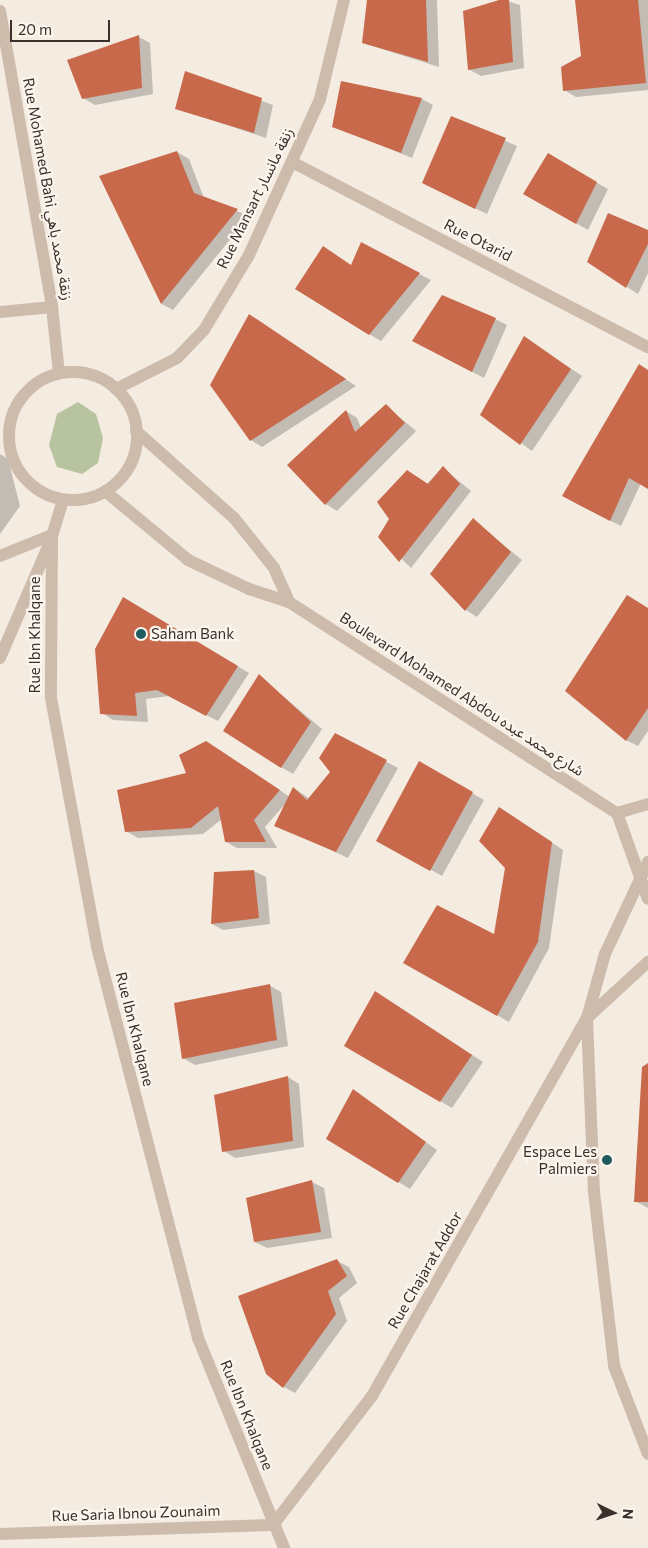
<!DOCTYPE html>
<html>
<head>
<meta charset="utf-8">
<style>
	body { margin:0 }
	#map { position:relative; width:648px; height:1548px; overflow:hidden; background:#f4ebe1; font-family:Commissioner,"Noto Sans Arabic",sans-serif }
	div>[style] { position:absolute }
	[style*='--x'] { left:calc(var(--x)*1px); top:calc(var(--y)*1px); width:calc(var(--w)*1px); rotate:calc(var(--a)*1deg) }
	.green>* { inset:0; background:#b8c4a0 }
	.shadow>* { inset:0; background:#0003 }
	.building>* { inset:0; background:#c8694b }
	.minor>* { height:12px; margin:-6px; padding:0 6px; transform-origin:6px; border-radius:6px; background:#cdbbac }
	.minor>.ring { margin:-6px; padding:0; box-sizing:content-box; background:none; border:12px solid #cdbbac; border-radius:50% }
	.dots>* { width:14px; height:14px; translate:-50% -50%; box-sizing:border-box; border:2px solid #fbf5ee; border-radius:50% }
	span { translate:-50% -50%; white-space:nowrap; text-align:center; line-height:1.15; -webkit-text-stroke:4.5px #fbf5ee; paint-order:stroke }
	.street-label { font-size:15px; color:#3b302b }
	.poi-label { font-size:15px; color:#3b302b }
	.left { translate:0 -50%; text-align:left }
	.right { translate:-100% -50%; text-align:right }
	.north { position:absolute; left:588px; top:1488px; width:50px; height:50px; -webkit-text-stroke:4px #fbf5ee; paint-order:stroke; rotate:94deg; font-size:14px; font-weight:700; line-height:20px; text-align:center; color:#3b302b }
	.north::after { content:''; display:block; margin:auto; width:18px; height:22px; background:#3b302b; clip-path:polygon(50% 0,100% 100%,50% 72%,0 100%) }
	.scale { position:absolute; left:10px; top:20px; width:100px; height:22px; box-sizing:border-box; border:2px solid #3b302b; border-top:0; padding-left:6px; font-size:15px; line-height:18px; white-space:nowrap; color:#3b302b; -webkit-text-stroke:4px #fbf5ee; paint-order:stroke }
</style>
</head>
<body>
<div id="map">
	<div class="green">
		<div style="clip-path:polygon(78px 402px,96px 414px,103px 438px,98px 463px,82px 474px,57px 467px,49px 445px,57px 414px)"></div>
	</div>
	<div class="shadow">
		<div style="clip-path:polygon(368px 0,437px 0,439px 67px,363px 43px)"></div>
		<div style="clip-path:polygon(504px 0,520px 5px,524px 68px,481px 76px,470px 70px)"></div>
		<div style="clip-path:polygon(577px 0,648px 0,648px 90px,576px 97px,564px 90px,582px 57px)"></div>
		<div style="clip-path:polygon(139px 37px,150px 43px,153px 94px,95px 105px,83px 98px)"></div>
		<div style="clip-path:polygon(185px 73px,273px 105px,266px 138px,176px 108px)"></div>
		<div style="clip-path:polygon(342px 82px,422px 99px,433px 105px,412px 158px,334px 126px)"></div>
		<div style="clip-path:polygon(452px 117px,517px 146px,487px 214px,435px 189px)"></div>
		<div style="clip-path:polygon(177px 152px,189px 159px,204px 198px,249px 216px,173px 310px,162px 304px,100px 176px)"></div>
		<div style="clip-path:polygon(548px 155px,608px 189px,588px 230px,525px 194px)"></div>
		<div style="clip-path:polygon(648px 231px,648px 273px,638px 294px,588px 262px)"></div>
		<div style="clip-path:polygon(352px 266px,419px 274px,431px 280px,381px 341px,369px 334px)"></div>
		<div style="clip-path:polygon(495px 319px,507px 325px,484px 378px,425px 347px)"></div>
		<div style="clip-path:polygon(261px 323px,356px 386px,262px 447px,251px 440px)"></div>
		<div style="clip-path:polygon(536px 345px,582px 376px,532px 451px,481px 414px)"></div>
		<div style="clip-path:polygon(648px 371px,648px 488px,641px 483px,621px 526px,575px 503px)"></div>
		<div style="clip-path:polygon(386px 406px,416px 431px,337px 511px,326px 504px,346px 411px,357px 418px,361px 428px)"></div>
		<div style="clip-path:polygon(0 454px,8px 459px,20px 506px,0 534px)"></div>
		<div style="clip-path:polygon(443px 468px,471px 491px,411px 568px,379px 537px,390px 519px)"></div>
		<div style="clip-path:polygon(473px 520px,522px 560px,477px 617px,466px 610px)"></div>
		<div style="clip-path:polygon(124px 599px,249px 673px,218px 721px,169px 696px,146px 699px,148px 722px,113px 720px,102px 713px)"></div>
		<div style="clip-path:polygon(648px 609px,648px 731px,638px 746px,626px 740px)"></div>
		<div style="clip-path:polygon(259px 676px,322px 729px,293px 774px,281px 767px)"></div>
		<div style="clip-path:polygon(336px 735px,398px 768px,348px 858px,276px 825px,285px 804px,265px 827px,277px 848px,237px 848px,226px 842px,222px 819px,203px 834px,138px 838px,126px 831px,218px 749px,290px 797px,294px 788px,310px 799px,331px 771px)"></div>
		<div style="clip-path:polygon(419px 763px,484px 800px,442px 876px,378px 840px)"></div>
		<div style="clip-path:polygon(500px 808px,563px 850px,549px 948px,509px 1022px,405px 962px,495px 936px,506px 867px)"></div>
		<div style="clip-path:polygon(254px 871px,266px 877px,270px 924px,223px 930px,212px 924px)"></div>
		<div style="clip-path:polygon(269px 985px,281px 992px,288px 1046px,195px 1065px,183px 1058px)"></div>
		<div style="clip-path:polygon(387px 999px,483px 1062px,452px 1108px,346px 1045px)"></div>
		<div style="clip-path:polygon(648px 1065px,648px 1208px,635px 1201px)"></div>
		<div style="clip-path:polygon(288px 1077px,299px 1084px,304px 1147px,235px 1158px,224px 1151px)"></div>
		<div style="clip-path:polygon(353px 1091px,437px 1150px,410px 1189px,328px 1139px)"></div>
		<div style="clip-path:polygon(312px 1182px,324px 1188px,332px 1238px,267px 1248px,255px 1242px)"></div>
		<div style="clip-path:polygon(337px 1261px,349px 1267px,357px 1283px,339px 1298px,347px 1321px,295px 1393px,284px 1387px)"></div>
	</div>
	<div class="building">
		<div style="clip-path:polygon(367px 0,426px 0,428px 62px,362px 43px)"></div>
		<div style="clip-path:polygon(499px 0,509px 0,513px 62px,468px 70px,463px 11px)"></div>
		<div style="clip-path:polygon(575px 0,638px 0,646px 83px,563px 91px,561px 67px,581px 56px)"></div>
		<div style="clip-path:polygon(139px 35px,142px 88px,82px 99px,67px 60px)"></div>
		<div style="clip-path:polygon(185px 71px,262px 98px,254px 133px,175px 109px)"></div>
		<div style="clip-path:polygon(341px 81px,422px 98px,401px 153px,332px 127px)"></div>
		<div style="clip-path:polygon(451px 116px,506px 138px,475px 209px,422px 183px)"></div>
		<div style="clip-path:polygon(177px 151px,194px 193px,238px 209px,161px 304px,99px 176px)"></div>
		<div style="clip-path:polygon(548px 153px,597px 182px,576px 224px,523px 194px)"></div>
		<div style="clip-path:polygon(608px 213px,648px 230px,648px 244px,626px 288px,587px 262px)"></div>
		<div style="clip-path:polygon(361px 242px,420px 273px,369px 335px,295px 289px,323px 246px,351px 265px)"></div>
		<div style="clip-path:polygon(442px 295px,496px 318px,472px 372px,412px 341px)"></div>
		<div style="clip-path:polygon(249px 314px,346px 379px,250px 441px,210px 385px)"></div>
		<div style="clip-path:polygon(524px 336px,571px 369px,520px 445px,480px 415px)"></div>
		<div style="clip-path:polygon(639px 364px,648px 370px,648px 489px,629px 478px,610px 521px,562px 496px)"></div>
		<div style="clip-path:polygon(386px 404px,405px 423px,325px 505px,287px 465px,346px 410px,355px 432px)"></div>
		<div style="clip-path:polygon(443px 466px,460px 484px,399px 562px,378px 537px,389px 519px,377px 502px,407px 470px,428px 484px)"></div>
		<div style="clip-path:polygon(473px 518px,511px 552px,465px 611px,430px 574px)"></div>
		<div style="clip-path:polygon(627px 595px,648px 608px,648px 708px,626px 741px,565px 691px)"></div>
		<div style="clip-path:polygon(123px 597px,238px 666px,206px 716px,157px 690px,135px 693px,137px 716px,100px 714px,95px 649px)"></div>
		<div style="clip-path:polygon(259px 674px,311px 722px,281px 768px,223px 731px)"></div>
		<div style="clip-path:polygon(335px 733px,387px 760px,336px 852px,274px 826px,293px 787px,307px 800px,330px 772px,319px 758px)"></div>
		<div style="clip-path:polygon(206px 741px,280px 790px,254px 820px,266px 842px,225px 842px,218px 806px,191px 828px,125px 832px,117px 790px,186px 773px,179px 755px)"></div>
		<div style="clip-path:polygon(419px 761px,473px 792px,430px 871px,376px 841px)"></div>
		<div style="clip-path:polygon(499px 807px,552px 842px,538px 942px,497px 1016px,403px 963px,437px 905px,494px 934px,505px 868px,479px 841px)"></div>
		<div style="clip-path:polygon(254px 870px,259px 918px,211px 924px,214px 872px)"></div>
		<div style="clip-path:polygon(270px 984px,277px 1040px,182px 1059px,174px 1003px)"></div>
		<div style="clip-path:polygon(375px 991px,472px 1055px,440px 1102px,344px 1046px)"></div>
		<div style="clip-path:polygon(648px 1063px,648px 1202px,634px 1202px,642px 1067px)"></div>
		<div style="clip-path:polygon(288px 1076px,293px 1141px,222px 1152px,214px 1095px)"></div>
		<div style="clip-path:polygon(353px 1089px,426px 1142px,398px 1183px,326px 1139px)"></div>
		<div style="clip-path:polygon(312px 1180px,321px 1232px,254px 1242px,246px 1198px)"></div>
		<div style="clip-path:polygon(337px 1259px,347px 1276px,328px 1291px,336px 1314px,283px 1388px,266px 1374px,238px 1296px)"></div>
	</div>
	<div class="minor">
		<div style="--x:0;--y:11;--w:301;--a:80"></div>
		<div style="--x:52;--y:307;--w:67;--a:84"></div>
		<div style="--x:292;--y:162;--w:401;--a:27.5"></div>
		<div style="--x:0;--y:312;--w:52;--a:-5.5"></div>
		<div class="ring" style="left:9px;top:372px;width:116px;height:116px"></div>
		<div style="--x:116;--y:389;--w:68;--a:-26.9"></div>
		<div style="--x:177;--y:358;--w:39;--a:-46"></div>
		<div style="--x:204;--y:330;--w:87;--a:-59"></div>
		<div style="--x:249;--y:255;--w:171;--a:-65.5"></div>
		<div style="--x:320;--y:99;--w:102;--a:-76.4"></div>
		<div style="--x:136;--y:431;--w:131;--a:41.6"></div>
		<div style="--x:234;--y:518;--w:64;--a:51.3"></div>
		<div style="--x:274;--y:568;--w:37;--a:66"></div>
		<div style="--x:105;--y:491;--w:108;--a:39.7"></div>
		<div style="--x:188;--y:560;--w:68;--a:25.4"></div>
		<div style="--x:249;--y:589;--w:42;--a:18"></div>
		<div style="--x:289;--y:602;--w:390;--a:32.8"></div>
		<div style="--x:617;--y:813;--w:91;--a:70.2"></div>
		<div style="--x:63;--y:500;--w:37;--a:107"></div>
		<div style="--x:52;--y:535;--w:163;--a:90.4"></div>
		<div style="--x:51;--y:698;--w:253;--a:79.5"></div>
		<div style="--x:97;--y:947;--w:404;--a:75.5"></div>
		<div style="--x:198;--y:1338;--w:227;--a:67.7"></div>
		<div style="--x:0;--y:556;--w:56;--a:-22"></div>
		<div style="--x:0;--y:658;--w:126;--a:-66.7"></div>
		<div style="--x:617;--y:813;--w:32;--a:-16"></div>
		<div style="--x:587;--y:1018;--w:83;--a:-42.6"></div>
		<div style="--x:587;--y:1019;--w:173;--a:87.7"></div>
		<div style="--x:594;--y:1192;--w:175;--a:83.4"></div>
		<div style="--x:614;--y:1366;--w:94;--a:68.9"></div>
		<div style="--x:0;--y:1534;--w:273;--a:-1.9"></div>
		<div style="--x:273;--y:1525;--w:163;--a:-52.5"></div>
		<div style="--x:372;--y:1396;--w:435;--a:-60.4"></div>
		<div style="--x:587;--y:1018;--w:66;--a:-74.3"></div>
		<div style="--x:605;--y:954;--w:102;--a:-64.9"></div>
	</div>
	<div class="dots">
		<div style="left:141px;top:634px;background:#1f5a5e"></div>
		<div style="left:607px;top:1160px;background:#1f5a5e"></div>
	</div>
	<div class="street-label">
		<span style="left:48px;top:189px;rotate:80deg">Rue Mohamed Bahi زنقة محمد باهي</span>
		<span style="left:255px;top:198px;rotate:-64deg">Rue Mansart زنقة مانسار</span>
		<span style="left:478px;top:240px;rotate:27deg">Rue Otarid</span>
		<span style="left:35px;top:635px;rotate:-90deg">Rue Ibn Khalqane</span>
		<span style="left:462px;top:694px;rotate:33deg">Boulevard Mohamed Abdou شارع محمد عبده</span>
		<span style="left:135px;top:1029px;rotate:76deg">Rue Ibn Khalqane</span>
		<span style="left:425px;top:1270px;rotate:-60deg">Rue Chajarat Addor</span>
		<span style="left:247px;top:1415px;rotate:68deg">Rue Ibn Khalqane</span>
		<span style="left:136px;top:1513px;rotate:-2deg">Rue Saria Ibnou Zounaim</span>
	</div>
	<div class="poi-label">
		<span class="left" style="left:151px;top:634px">Saham Bank</span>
		<span class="right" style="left:597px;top:1160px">Espace Les<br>Palmiers</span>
	</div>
	<div class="north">N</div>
	<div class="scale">20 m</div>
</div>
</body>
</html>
